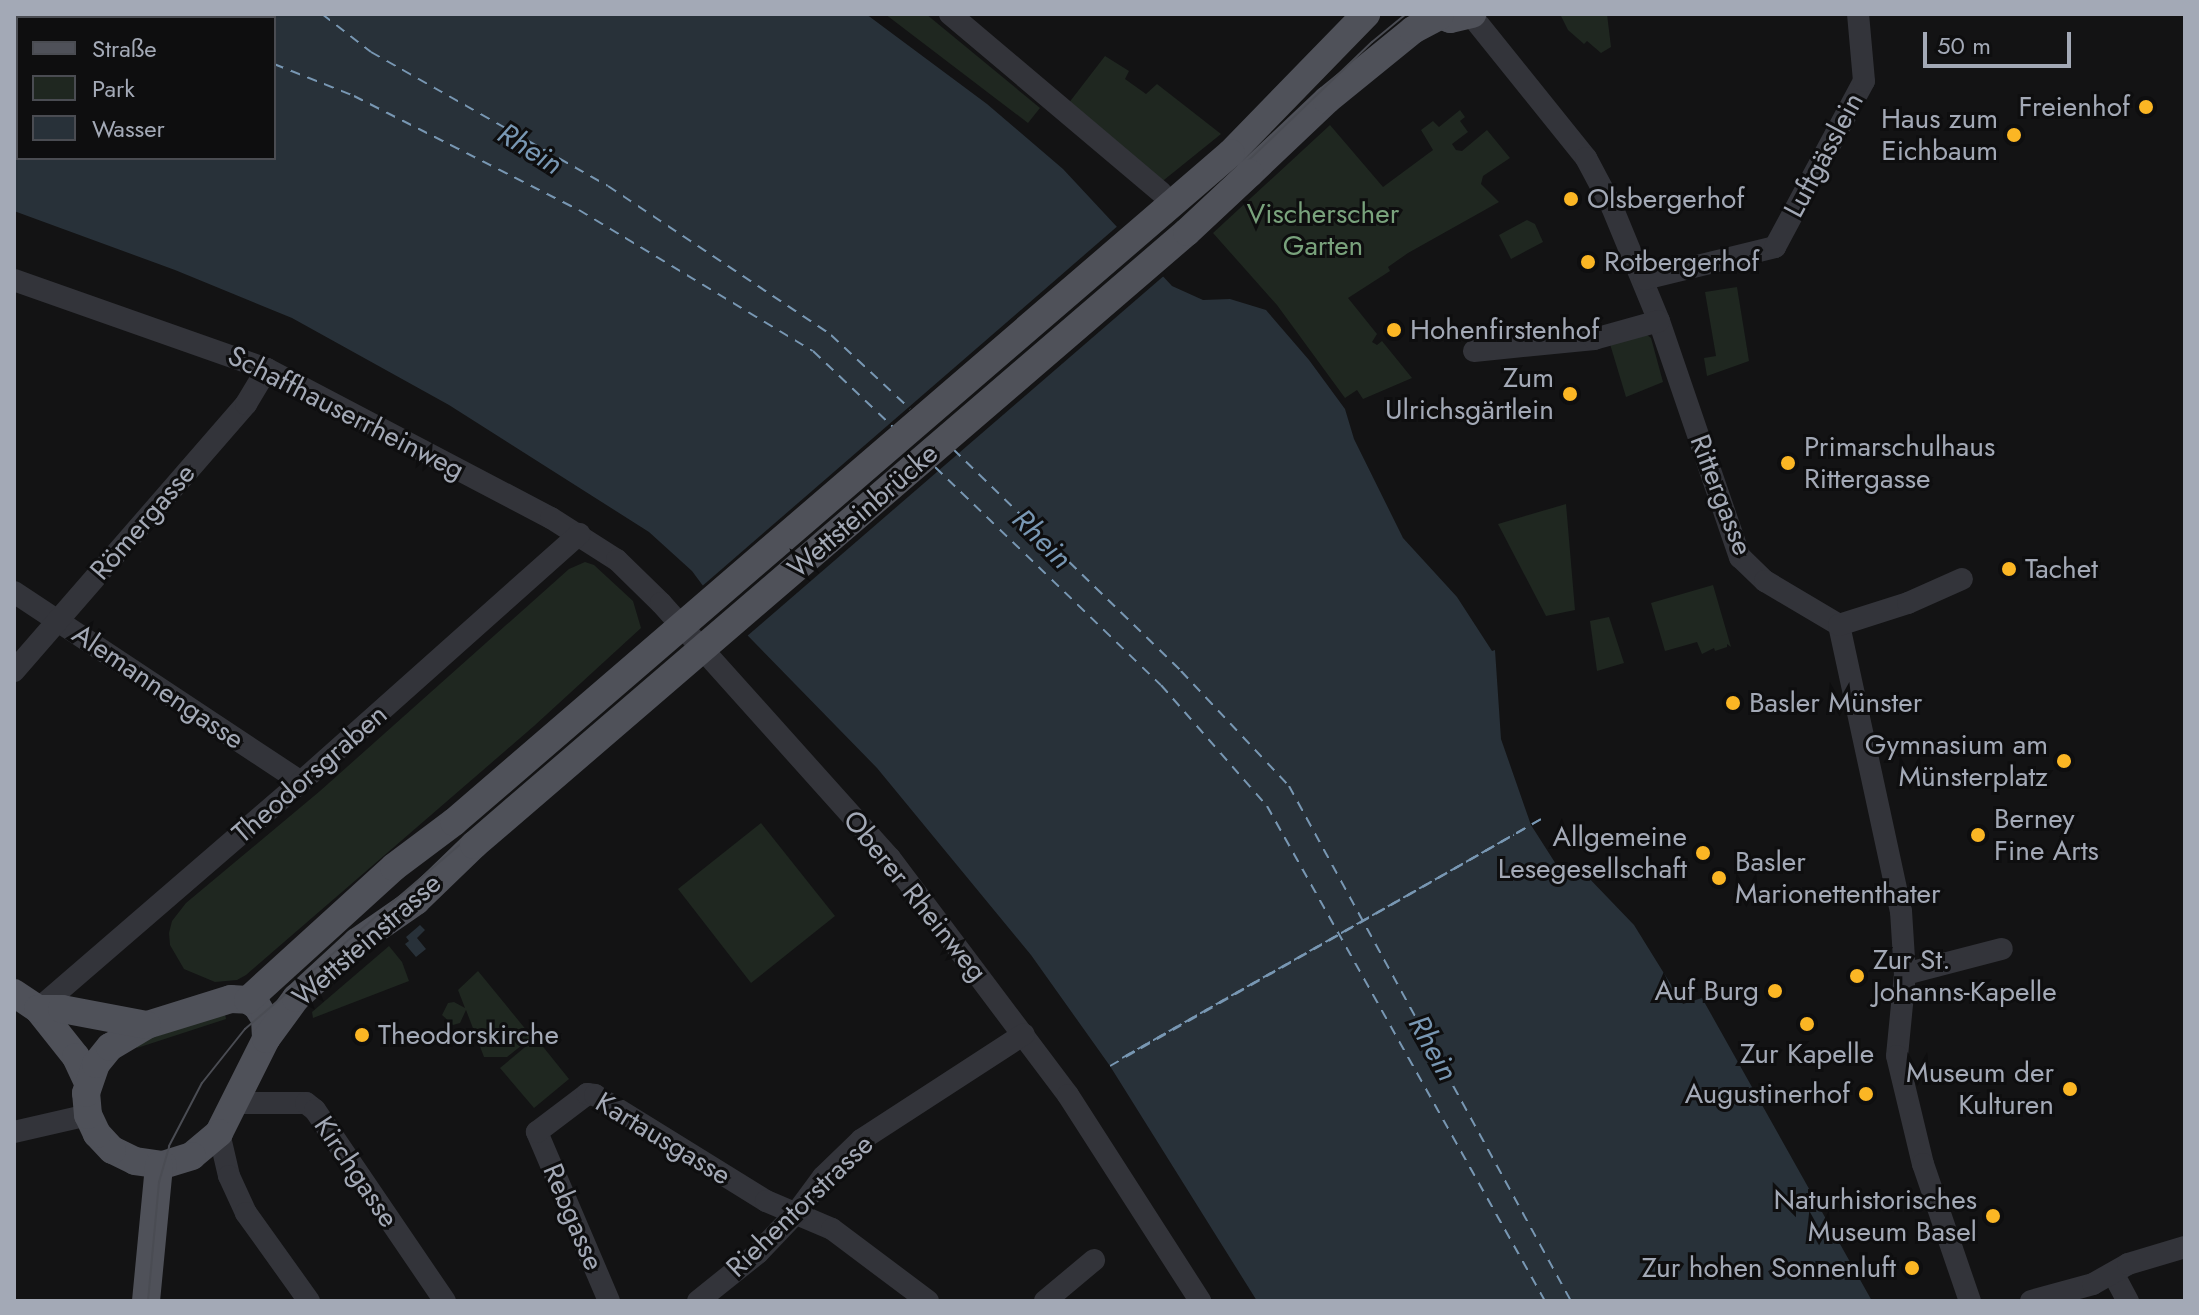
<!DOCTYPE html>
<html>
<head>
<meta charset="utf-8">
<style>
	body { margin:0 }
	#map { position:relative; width:2199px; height:1315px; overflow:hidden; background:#131314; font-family:Jost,sans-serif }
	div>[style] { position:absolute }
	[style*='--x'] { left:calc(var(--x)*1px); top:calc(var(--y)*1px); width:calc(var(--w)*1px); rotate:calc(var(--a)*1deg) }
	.green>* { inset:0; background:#1f2720 }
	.water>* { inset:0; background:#283139 }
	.pier>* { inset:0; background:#131314 }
	.ferry>* { height:2px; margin-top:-1px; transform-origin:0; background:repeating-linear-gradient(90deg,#7897b3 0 10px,transparent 0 18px) }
	.minor>* { height:22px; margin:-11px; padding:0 11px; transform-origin:11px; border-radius:11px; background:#33343a }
	.major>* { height:28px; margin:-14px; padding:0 14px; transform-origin:14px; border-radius:14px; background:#4f5159 }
	.tram>* { height:2px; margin:-1px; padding:0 1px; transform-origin:1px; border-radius:1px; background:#4a4c53 }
	.major-bridge>* { height:28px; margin:-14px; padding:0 14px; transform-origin:14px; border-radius:14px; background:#4f5159 }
	.dots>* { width:22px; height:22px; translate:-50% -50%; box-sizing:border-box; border:4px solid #0e0e0f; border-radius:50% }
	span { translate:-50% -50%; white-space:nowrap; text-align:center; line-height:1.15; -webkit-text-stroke:6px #0e0e0f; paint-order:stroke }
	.poi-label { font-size:28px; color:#a3a9b6 }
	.right { translate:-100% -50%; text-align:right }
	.left { translate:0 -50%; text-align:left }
	.street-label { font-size:28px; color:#a3a9b6 }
	.park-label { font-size:28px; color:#79a27c }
	.water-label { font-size:30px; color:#7897b3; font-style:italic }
	.frame { position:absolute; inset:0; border:16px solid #a3a9b6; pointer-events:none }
	.legend { position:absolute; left:16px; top:16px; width:260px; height:144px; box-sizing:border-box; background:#0e0e0f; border:2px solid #4a4c52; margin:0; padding:10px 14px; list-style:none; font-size:24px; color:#a3a9b6 }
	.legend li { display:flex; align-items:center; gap:16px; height:40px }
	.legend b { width:40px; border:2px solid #4a4c52 }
	.scale { position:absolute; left:1923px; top:32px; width:148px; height:36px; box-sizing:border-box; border:4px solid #a3a9b6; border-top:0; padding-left:10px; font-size:24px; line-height:28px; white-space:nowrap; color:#a3a9b6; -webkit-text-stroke:6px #0e0e0f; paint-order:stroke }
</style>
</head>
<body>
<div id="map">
	<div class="green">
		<div style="clip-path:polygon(885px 14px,926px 14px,1040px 108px,1028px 123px)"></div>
		<div style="clip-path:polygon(1560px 14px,1607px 14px,1611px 47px,1601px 53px,1587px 41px,1584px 44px,1568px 30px)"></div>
		<div style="clip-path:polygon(1105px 56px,1129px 71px,1125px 79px,1146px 94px,1157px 84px,1221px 134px,1159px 184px,1068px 104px)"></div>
		<div style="clip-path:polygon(1460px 110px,1465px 117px,1460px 121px,1468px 132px,1452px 144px,1456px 150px,1462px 151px,1487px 130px,1510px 158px,1483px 176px,1481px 184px,1499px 202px,1408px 253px,1388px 267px,1390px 271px,1348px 298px,1377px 334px,1372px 342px,1377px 345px,1382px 341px,1412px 378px,1363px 399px,1357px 390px,1345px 398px,1277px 305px,1213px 233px,1330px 125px,1383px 187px,1433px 150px,1421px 130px,1433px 121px,1439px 127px)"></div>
		<div style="clip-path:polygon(1527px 220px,1535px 224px,1543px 242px,1511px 259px,1499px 235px)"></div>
		<div style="clip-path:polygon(1737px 287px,1749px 361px,1707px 376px,1704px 358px,1716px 356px,1705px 292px)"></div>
		<div style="clip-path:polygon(1646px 334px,1651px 338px,1663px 382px,1626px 397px,1610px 344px)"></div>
		<div style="clip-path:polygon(1566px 504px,1575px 610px,1546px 616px,1498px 524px)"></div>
		<div style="clip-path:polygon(585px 562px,594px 565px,633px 601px,641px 628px,534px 726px,246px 975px,237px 980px,215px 982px,184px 969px,170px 945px,169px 933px,172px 921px,186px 903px,320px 791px,569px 569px)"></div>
		<div style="clip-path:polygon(1713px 585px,1731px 647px,1727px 644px,1727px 647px,1715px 651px,1714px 648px,1702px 654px,1697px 642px,1665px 651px,1651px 603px)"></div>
		<div style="clip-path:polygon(1609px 617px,1624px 663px,1597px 671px,1590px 621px)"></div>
		<div style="clip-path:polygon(761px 823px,835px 916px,751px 983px,678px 889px)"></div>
		<div style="clip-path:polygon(389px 946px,402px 962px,409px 981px,313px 1018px,312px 1012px)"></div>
		<div style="clip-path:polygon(478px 971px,532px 1037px,507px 1057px,484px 1057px,466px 1010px,460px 1023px,453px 1025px,442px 1015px,448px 1003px,454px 1002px,465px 1008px,458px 990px)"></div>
		<div style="clip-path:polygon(225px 1014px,226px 1019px,137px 1048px,136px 1043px)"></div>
		<div style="clip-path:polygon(536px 1038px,569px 1079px,534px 1108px,500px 1068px)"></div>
	</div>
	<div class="water">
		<div style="clip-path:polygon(evenodd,14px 14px,866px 14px,987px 104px,1063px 169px,1172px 286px,1203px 300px,1230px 299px,1266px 310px,1309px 360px,1345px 409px,1354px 439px,1403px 538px,1457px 597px,1492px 651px,1495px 650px,1501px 739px,1531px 825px,1561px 872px,1585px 874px,1634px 925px,1683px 1004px,1702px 998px,1872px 1301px,1257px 1301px,1110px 1066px,1031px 955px,877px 768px,715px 602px,692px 571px,649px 532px,449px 405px,292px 318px,175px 270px,14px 211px,14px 14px,18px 18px,274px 18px,274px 158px,18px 158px,18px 18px)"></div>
		<div style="clip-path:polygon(420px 925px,425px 930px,417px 938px,426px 949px,416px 957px,405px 944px,409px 941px,406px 937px)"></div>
	</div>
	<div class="pier">
		<div style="clip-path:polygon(1120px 224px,1166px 274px,746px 637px,712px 604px,700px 588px)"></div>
	</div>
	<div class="ferry">
		<div style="--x:145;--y:14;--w:11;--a:22"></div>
		<div style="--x:322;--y:14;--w:62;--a:37.8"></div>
		<div style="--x:371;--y:52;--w:272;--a:29.5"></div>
		<div style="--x:608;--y:186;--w:268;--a:33.7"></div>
		<div style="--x:831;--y:335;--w:108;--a:43.1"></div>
		<div style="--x:274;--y:64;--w:86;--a:21.8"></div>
		<div style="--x:354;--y:96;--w:252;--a:26.9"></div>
		<div style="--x:579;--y:210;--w:273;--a:31.1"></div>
		<div style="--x:813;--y:351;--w:110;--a:43.5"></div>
		<div style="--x:953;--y:449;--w:318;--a:44.2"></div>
		<div style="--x:1181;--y:671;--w:158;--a:46.8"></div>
		<div style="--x:1289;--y:786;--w:587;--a:61.3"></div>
		<div style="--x:935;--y:467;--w:314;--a:44"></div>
		<div style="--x:1161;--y:685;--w:161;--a:48.8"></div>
		<div style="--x:1267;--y:806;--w:568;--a:60.68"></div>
		<div style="--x:1110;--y:1066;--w:497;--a:-29.8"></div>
		<div style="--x:1541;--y:819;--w:482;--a:150.3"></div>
		<div style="--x:1122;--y:1058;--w:451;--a:-29.7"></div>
	</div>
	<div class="minor">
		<div style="--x:950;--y:14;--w:276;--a:40.2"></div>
		<div style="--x:1471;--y:15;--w:184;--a:51.2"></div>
		<div style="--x:1586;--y:158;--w:55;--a:62"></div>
		<div style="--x:1612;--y:207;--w:123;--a:67.6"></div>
		<div style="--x:1659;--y:321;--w:250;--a:71.1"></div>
		<div style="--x:1740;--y:557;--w:35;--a:44"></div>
		<div style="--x:1765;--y:581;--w:86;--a:30.7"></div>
		<div style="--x:1644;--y:279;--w:135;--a:-13.7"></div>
		<div style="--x:1775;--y:247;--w:188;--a:-61.8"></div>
		<div style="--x:1864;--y:81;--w:67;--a:-95.1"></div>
		<div style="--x:14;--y:280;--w:268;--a:19.4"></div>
		<div style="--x:267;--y:369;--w:321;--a:27.7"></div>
		<div style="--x:551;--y:518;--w:78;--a:32.5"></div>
		<div style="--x:617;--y:560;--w:62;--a:44.3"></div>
		<div style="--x:661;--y:603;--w:343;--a:48.1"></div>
		<div style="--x:890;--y:858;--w:296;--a:53.1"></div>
		<div style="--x:1068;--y:1095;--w:245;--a:57.3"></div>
		<div style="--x:1474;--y:351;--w:121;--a:-5.7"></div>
		<div style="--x:1594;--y:339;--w:67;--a:-15.5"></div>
		<div style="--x:14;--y:592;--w:344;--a:33.5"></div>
		<div style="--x:1839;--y:625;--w:293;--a:77.8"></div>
		<div style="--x:1901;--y:911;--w:63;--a:86.4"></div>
		<div style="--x:1905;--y:974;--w:82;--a:95.6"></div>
		<div style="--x:1897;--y:1056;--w:111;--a:76.5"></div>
		<div style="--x:1923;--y:1164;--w:145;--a:71.1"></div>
		<div style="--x:1839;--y:625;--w:72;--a:-17.7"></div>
		<div style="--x:1908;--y:603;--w:59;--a:-24"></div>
		<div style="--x:14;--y:671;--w:354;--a:-49"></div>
		<div style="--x:246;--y:404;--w:41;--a:-59"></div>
		<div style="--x:1905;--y:974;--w:100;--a:-14.5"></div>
		<div style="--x:38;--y:1009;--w:347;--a:-40.8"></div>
		<div style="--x:301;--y:782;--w:373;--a:-41.7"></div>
		<div style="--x:235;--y:1103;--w:71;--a:0"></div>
		<div style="--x:306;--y:1103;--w:11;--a:38"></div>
		<div style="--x:315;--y:1110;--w:231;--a:55.8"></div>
		<div style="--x:14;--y:1132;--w:76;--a:-12.9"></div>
		<div style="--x:219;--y:1133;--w:44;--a:76.9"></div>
		<div style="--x:229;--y:1176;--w:41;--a:65.3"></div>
		<div style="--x:246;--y:1213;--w:108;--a:54.4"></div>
		<div style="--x:2114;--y:1275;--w:30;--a:62"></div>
		<div style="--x:609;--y:1301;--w:184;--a:-113.1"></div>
		<div style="--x:537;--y:1132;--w:63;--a:-37.2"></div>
		<div style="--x:587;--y:1094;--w:8;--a:7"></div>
		<div style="--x:595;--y:1095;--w:201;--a:31.8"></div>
		<div style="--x:766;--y:1201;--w:72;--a:23"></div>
		<div style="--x:832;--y:1229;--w:120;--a:36.9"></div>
		<div style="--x:698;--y:1301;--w:77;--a:-38.7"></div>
		<div style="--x:758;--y:1253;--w:57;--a:-46.4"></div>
		<div style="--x:797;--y:1212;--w:44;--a:-53.4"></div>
		<div style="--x:823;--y:1177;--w:53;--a:-44.2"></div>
		<div style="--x:861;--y:1140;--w:194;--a:-33"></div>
		<div style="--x:1045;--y:1301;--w:64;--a:-39.9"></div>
		<div style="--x:2031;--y:1301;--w:64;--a:-15.3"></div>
		<div style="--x:2093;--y:1284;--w:40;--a:-29.7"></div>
		<div style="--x:2128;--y:1264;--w:59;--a:-16.6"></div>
	</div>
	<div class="major">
		<div style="--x:1437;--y:14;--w:14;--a:21"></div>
		<div style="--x:1450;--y:19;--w:23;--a:-13"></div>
		<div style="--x:1231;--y:153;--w:194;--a:-45.8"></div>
		<div style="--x:1250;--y:173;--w:106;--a:-43.5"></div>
		<div style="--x:1327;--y:100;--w:111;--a:-39.1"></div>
		<div style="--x:1413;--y:30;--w:30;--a:-28"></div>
		<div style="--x:14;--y:993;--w:29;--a:34"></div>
		<div style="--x:38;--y:1009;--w:61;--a:51.6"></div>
		<div style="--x:76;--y:1057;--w:29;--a:65"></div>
		<div style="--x:231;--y:999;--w:17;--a:3"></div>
		<div style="--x:248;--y:1000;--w:11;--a:34"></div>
		<div style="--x:257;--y:1006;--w:15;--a:58"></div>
		<div style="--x:265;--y:1019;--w:20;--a:87"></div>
		<div style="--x:266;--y:1039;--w:105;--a:116.6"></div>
		<div style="--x:219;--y:1133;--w:35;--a:140"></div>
		<div style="--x:192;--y:1156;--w:30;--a:163"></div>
		<div style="--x:163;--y:1165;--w:28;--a:-172"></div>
		<div style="--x:135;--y:1161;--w:25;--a:-154"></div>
		<div style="--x:112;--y:1150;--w:22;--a:-133"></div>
		<div style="--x:97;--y:1134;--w:21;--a:-115"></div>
		<div style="--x:88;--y:1115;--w:22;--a:-95"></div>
		<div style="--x:86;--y:1093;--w:31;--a:-71"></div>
		<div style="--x:96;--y:1064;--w:22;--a:-51"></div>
		<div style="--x:110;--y:1047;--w:43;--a:-30.7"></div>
		<div style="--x:147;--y:1025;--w:88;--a:-17.2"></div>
		<div style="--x:248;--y:1000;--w:197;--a:-42.3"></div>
		<div style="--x:394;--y:867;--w:75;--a:-36.9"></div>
		<div style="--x:38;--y:1009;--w:24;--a:0"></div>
		<div style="--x:62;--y:1009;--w:86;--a:10.7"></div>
		<div style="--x:266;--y:1039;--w:51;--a:-53.8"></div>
		<div style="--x:296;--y:998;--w:83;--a:-42.6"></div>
		<div style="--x:357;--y:942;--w:72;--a:-34.8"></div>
		<div style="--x:416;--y:901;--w:81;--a:-44"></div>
		<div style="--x:146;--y:1301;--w:136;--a:-84.5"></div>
	</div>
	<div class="tram">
		<div style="--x:1038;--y:332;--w:216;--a:-40.9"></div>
		<div style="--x:148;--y:1301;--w:120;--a:-84.7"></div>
		<div style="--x:159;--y:1182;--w:37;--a:-74"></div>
		<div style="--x:169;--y:1146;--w:71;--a:-62.4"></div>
		<div style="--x:202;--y:1083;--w:69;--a:-51.5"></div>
		<div style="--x:245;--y:1029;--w:1230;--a:-40.65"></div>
		<div style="--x:1178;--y:228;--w:269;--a:-43.8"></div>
		<div style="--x:1372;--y:42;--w:44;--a:-39.5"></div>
	</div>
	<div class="major-bridge">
		<div style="--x:454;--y:822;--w:1025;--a:-40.73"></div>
		<div style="--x:474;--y:845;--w:940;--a:-40.69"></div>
		<div style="--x:1187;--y:232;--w:86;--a:-43.1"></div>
	</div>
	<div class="dots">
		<div style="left:2146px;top:107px;background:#fbb624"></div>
		<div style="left:2014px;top:135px;background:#fbb624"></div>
		<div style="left:1571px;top:199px;background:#fbb624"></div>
		<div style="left:1588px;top:262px;background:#fbb624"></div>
		<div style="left:1394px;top:330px;background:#fbb624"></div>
		<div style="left:1570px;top:394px;background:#fbb624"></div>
		<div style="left:1788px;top:463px;background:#fbb624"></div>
		<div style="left:2009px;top:569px;background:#fbb624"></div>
		<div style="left:1733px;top:703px;background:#fbb624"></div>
		<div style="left:2064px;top:761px;background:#fbb624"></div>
		<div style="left:1978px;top:835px;background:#fbb624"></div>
		<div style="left:1703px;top:853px;background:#fbb624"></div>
		<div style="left:1719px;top:878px;background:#fbb624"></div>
		<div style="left:1857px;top:976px;background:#fbb624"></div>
		<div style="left:1775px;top:991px;background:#fbb624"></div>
		<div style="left:1807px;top:1024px;background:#fbb624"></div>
		<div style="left:362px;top:1035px;background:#fbb624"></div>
		<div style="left:2070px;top:1089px;background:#fbb624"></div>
		<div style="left:1866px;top:1094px;background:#fbb624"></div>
		<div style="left:1993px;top:1216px;background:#fbb624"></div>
		<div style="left:1912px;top:1268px;background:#fbb624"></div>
	</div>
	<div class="poi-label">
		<span class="right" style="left:2130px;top:107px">Freienhof</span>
		<span class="right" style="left:1998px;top:135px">Haus zum<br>Eichbaum</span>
		<span class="left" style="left:1587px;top:199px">Olsbergerhof</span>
		<span class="left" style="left:1604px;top:262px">Rotbergerhof</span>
		<span class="left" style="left:1410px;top:330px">Hohenfirstenhof</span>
		<span class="right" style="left:1554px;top:394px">Zum<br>Ulrichsgärtlein</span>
		<span class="left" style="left:1804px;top:463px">Primarschulhaus<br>Rittergasse</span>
		<span class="left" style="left:2025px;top:569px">Tachet</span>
		<span class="left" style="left:1749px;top:703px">Basler Münster</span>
		<span class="right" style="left:2048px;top:761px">Gymnasium am<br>Münsterplatz</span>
		<span class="left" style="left:1994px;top:835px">Berney<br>Fine Arts</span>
		<span class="right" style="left:1687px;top:853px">Allgemeine<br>Lesegesellschaft</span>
		<span class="left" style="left:1735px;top:878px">Basler<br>Marionettenthater</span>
		<span class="left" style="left:1873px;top:976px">Zur St.<br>Johanns-Kapelle</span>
		<span class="right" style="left:1759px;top:991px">Auf Burg</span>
		<span class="left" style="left:378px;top:1035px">Theodorskirche</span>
		<span style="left:1807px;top:1054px">Zur Kapelle</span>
		<span class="right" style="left:2054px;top:1089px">Museum der<br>Kulturen</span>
		<span class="right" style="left:1850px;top:1094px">Augustinerhof</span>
		<span class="right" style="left:1977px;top:1216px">Naturhistorisches<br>Museum Basel</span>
		<span class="right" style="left:1896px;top:1268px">Zur hohen Sonnenluft</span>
	</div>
	<div class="street-label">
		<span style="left:1824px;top:155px;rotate:-62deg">Luftgässlein</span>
		<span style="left:346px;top:413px;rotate:27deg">Schaffhauserrheinweg</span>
		<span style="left:1721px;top:495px;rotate:69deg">Rittergasse</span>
		<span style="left:863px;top:511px;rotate:-41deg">Wettsteinbrücke</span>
		<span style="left:143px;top:522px;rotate:-49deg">Römergasse</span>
		<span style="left:158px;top:687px;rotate:34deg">Alemannengasse</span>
		<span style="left:310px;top:774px;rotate:-41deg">Theodorsgraben</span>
		<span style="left:915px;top:896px;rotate:51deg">Oberer Rheinweg</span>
		<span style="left:367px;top:940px;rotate:-41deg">Wettsteinstrasse</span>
		<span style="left:663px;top:1139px;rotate:31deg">Kartausgasse</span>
		<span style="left:356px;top:1172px;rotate:56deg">Kirchgasse</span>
		<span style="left:800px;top:1206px;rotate:-44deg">Riehentorstrasse</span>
		<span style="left:573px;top:1217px;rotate:67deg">Rebgasse</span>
	</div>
	<div class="park-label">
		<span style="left:1323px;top:230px">Vischerscher<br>Garten</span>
	</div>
	<div class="water-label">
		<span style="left:530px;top:149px;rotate:32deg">Rhein</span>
		<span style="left:1042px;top:539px;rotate:45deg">Rhein</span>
		<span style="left:1433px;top:1048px;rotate:61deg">Rhein</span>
	</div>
	<div class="frame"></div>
	<ul class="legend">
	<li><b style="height:10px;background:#4f5159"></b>Straße</li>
	<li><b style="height:22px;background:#1f2720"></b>Park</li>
	<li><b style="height:22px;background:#283139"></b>Wasser</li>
	</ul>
	<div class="scale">50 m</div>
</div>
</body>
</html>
